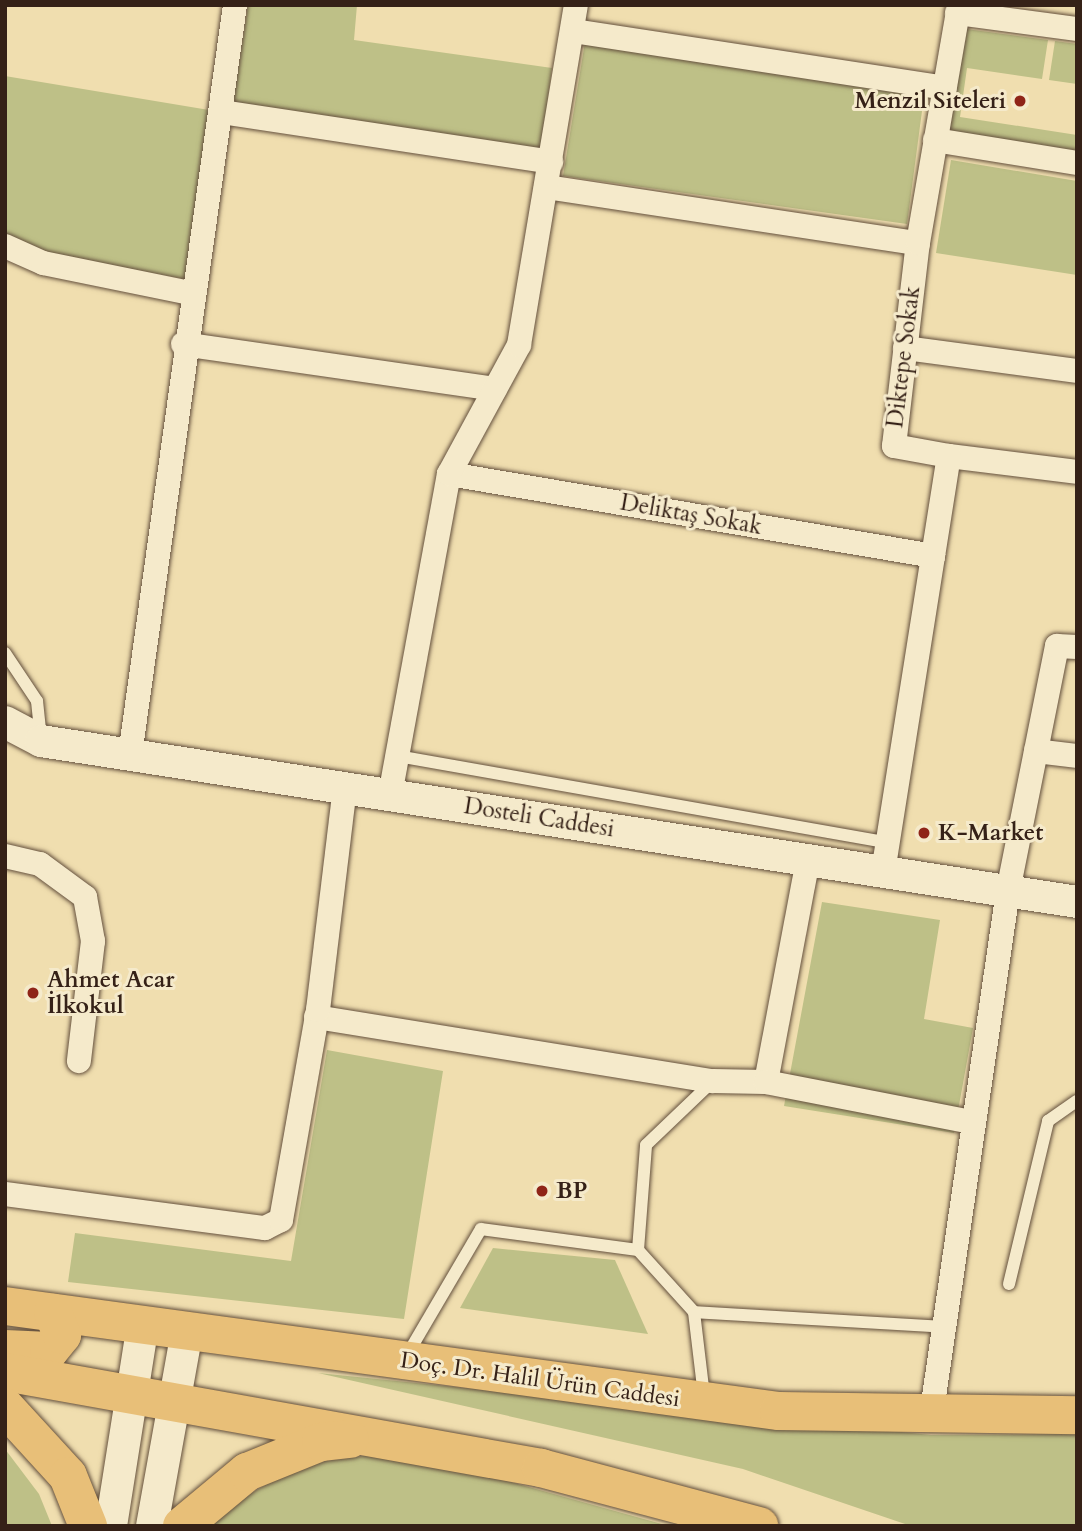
<!DOCTYPE html>
<html>
<head>
<meta charset="utf-8">
<style>
	body { margin:0 }
	#map { position:relative; width:1082px; height:1531px; overflow:hidden; background:#f0deaf; font-family:Cardo,serif }
	div>[style] { position:absolute }
	[style*='--x'] { left:calc(var(--x)*1px); top:calc(var(--y)*1px); width:calc(var(--w)*1px); rotate:calc(var(--a)*1deg) }
	.green>* { inset:0; background:#bec087 }
	.roads { filter:drop-shadow(0 0 2px #64503d) drop-shadow(0 0 2px #64503d) }
	.service>* { height:12px; margin:-6px; padding:0 6px; transform-origin:6px; border-radius:6px; background:#f5eacb }
	.minor>* { height:24px; margin:-12px; padding:0 12px; transform-origin:12px; border-radius:12px; background:#f5eacb }
	.tertiary>* { height:32px; margin:-16px; padding:0 16px; transform-origin:16px; border-radius:16px; background:#f5eacb }
	.primary>* { height:38px; margin:-19px; padding:0 19px; transform-origin:19px; border-radius:19px; background:#e8bf78 }
	.dots>* { width:19px; height:19px; translate:-50% -50%; box-sizing:border-box; border:4px solid #f5eacb; border-radius:50% }
	span { translate:-50% -50%; white-space:nowrap; text-align:center; line-height:1.15; -webkit-text-stroke:6px #f5eacb; paint-order:stroke }
	.poi-label { font-size:23px; color:#352117; font-weight:700 }
	.right { translate:-100% -50%; text-align:right }
	.left { translate:0 -50%; text-align:left }
	.street-label { font-size:23px; color:#352117 }
	.frame { position:absolute; inset:0; border:7px solid #352117; pointer-events:none }
</style>
</head>
<body>
<div id="map">
	<div class="green">
		<div style="clip-path:polygon(248px 5px,357px 5px,354px 40px,552px 68px,541px 151px,233px 103px)"></div>
		<div style="clip-path:polygon(959px 28px,1048px 40px,1042px 79px,967px 68px,960px 117px,1077px 135px,1077px 157px,941px 134px)"></div>
		<div style="clip-path:polygon(1055px 41px,1077px 44px,1077px 84px,1049px 80px)"></div>
		<div style="clip-path:polygon(585px 42px,924px 96px,907px 224px,563px 176px)"></div>
		<div style="clip-path:polygon(5px 76px,221px 112px,184px 279px,5px 245px)"></div>
		<div style="clip-path:polygon(951px 160px,1077px 181px,1077px 275px,936px 253px)"></div>
		<div style="clip-path:polygon(822px 902px,940px 920px,924px 1019px,973px 1028px,954px 1133px,784px 1106px)"></div>
		<div style="clip-path:polygon(327px 1050px,443px 1071px,404px 1319px,68px 1282px,75px 1233px,291px 1261px)"></div>
		<div style="clip-path:polygon(493px 1248px,615px 1260px,648px 1334px,460px 1308px)"></div>
		<div style="clip-path:polygon(318px 1373px,931px 1435px,1077px 1434px,1077px 1526px,911px 1526px,743px 1469px)"></div>
		<div style="clip-path:polygon(5px 1449px,39px 1494px,52px 1526px,5px 1526px)"></div>
		<div style="clip-path:polygon(378px 1454px,453px 1466px,669px 1526px,193px 1526px,303px 1464px)"></div>
	</div>
	<div class="roads">
		<div class="service">
			<div style="--x:5;--y:653;--w:58;--a:56.3"></div>
			<div style="--x:37;--y:701;--w:36;--a:84"></div>
			<div style="--x:397;--y:756;--w:497;--a:10"></div>
			<div style="--x:638;--y:1250;--w:105;--a:-85.6"></div>
			<div style="--x:646;--y:1145;--w:93;--a:-43.7"></div>
			<div style="--x:1009;--y:1284;--w:168;--a:-76.5"></div>
			<div style="--x:1048;--y:1121;--w:35;--a:-35"></div>
			<div style="--x:694;--y:1312;--w:249;--a:3.4"></div>
			<div style="--x:407;--y:1355;--w:146;--a:-59.6"></div>
			<div style="--x:481;--y:1229;--w:158;--a:7.6"></div>
			<div style="--x:638;--y:1250;--w:84;--a:47.9"></div>
			<div style="--x:694;--y:1312;--w:85;--a:83.2"></div>
		</div>
		<div class="minor">
			<div style="--x:957;--y:13;--w:121;--a:7.6"></div>
			<div style="--x:573;--y:31;--w:376;--a:8.7"></div>
			<div style="--x:221;--y:112;--w:334;--a:8.6"></div>
			<div style="--x:935;--y:140;--w:144;--a:9.2"></div>
			<div style="--x:546;--y:187;--w:376;--a:8.6"></div>
			<div style="--x:5;--y:246;--w:42;--a:24.1"></div>
			<div style="--x:43;--y:263;--w:150;--a:11.5"></div>
			<div style="--x:183;--y:344;--w:315;--a:8.2"></div>
			<div style="--x:905;--y:348;--w:174;--a:7.6"></div>
			<div style="--x:949;--y:456;--w:129;--a:7.1"></div>
			<div style="--x:449;--y:474;--w:491;--a:9.6"></div>
			<div style="--x:1036;--y:751;--w:41;--a:7"></div>
			<div style="--x:130;--y:755;--w:757;--a:-82.03"></div>
			<div style="--x:390;--y:795;--w:326;--a:-79.6"></div>
			<div style="--x:449;--y:474;--w:147;--a:-61.5"></div>
			<div style="--x:519;--y:345;--w:345;--a:-80.5"></div>
			<div style="--x:5;--y:856;--w:36;--a:13"></div>
			<div style="--x:40;--y:864;--w:56;--a:36.3"></div>
			<div style="--x:85;--y:897;--w:45;--a:79.7"></div>
			<div style="--x:93;--y:941;--w:121;--a:96.7"></div>
			<div style="--x:883;--y:872;--w:421;--a:-81"></div>
			<div style="--x:949;--y:456;--w:56;--a:-169.7"></div>
			<div style="--x:894;--y:446;--w:204;--a:-83.3"></div>
			<div style="--x:918;--y:243;--w:242;--a:-80.2"></div>
			<div style="--x:316;--y:1017;--w:402;--a:9.2"></div>
			<div style="--x:713;--y:1081;--w:53;--a:1.1"></div>
			<div style="--x:766;--y:1082;--w:226;--a:-79.3"></div>
			<div style="--x:766;--y:1082;--w:209;--a:11"></div>
			<div style="--x:5;--y:1194;--w:262;--a:7.5"></div>
			<div style="--x:265;--y:1228;--w:18;--a:-27"></div>
			<div style="--x:281;--y:1220;--w:213;--a:-80"></div>
			<div style="--x:318;--y:1010;--w:224;--a:-83.1"></div>
			<div style="--x:931;--y:1417;--w:532;--a:-81.67"></div>
			<div style="--x:1008;--y:891;--w:250;--a:-78.7"></div>
			<div style="--x:1057;--y:646;--w:20;--a:3"></div>
		</div>
		<div class="tertiary">
			<div style="--x:5;--y:722;--w:41;--a:27.8"></div>
			<div style="--x:41;--y:741;--w:1048;--a:8.83"></div>
			<div style="--x:111;--y:1526;--w:204;--a:-81"></div>
			<div style="--x:152;--y:1526;--w:198;--a:-79.8"></div>
		</div>
		<div class="primary">
			<div style="--x:5;--y:1306;--w:781;--a:7.73"></div>
			<div style="--x:779;--y:1411;--w:298;--a:0.8"></div>
			<div style="--x:5;--y:1349;--w:44;--a:2.6"></div>
			<div style="--x:49;--y:1351;--w:21;--a:-51"></div>
			<div style="--x:62;--y:1335;--w:24;--a:-112"></div>
			<div style="--x:5;--y:1372;--w:545;--a:10.15"></div>
			<div style="--x:541;--y:1468;--w:226;--a:14.9"></div>
			<div style="--x:5;--y:1407;--w:93;--a:47.6"></div>
			<div style="--x:68;--y:1476;--w:54;--a:68.2"></div>
			<div style="--x:182;--y:1526;--w:85;--a:-39.7"></div>
			<div style="--x:247;--y:1472;--w:80;--a:-22.1"></div>
			<div style="--x:321;--y:1442;--w:29;--a:-6"></div>
		</div>
	</div>
	<div class="dots">
		<div style="left:1020px;top:101px;background:#8f2418"></div>
		<div style="left:924px;top:833px;background:#8f2418"></div>
		<div style="left:33px;top:993px;background:#8f2418"></div>
		<div style="left:542px;top:1191px;background:#8f2418"></div>
	</div>
	<div class="poi-label">
		<span class="right" style="left:1006px;top:101px">Menzil Siteleri</span>
		<span class="left" style="left:938px;top:833px">K-Market</span>
		<span class="left" style="left:47px;top:993px">Ahmet Acar<br>İlkokul</span>
		<span class="left" style="left:556px;top:1191px">BP</span>
	</div>
	<div class="street-label">
		<span style="left:904px;top:357px;rotate:-83deg">Diktepe Sokak</span>
		<span style="left:691px;top:515px;rotate:10deg">Deliktaş Sokak</span>
		<span style="left:539px;top:818px;rotate:9deg">Dosteli Caddesi</span>
		<span style="left:540px;top:1380px;rotate:8deg">Doç. Dr. Halil Ürün Caddesi</span>
	</div>
	<div class="frame"></div>
</div>
</body>
</html>
